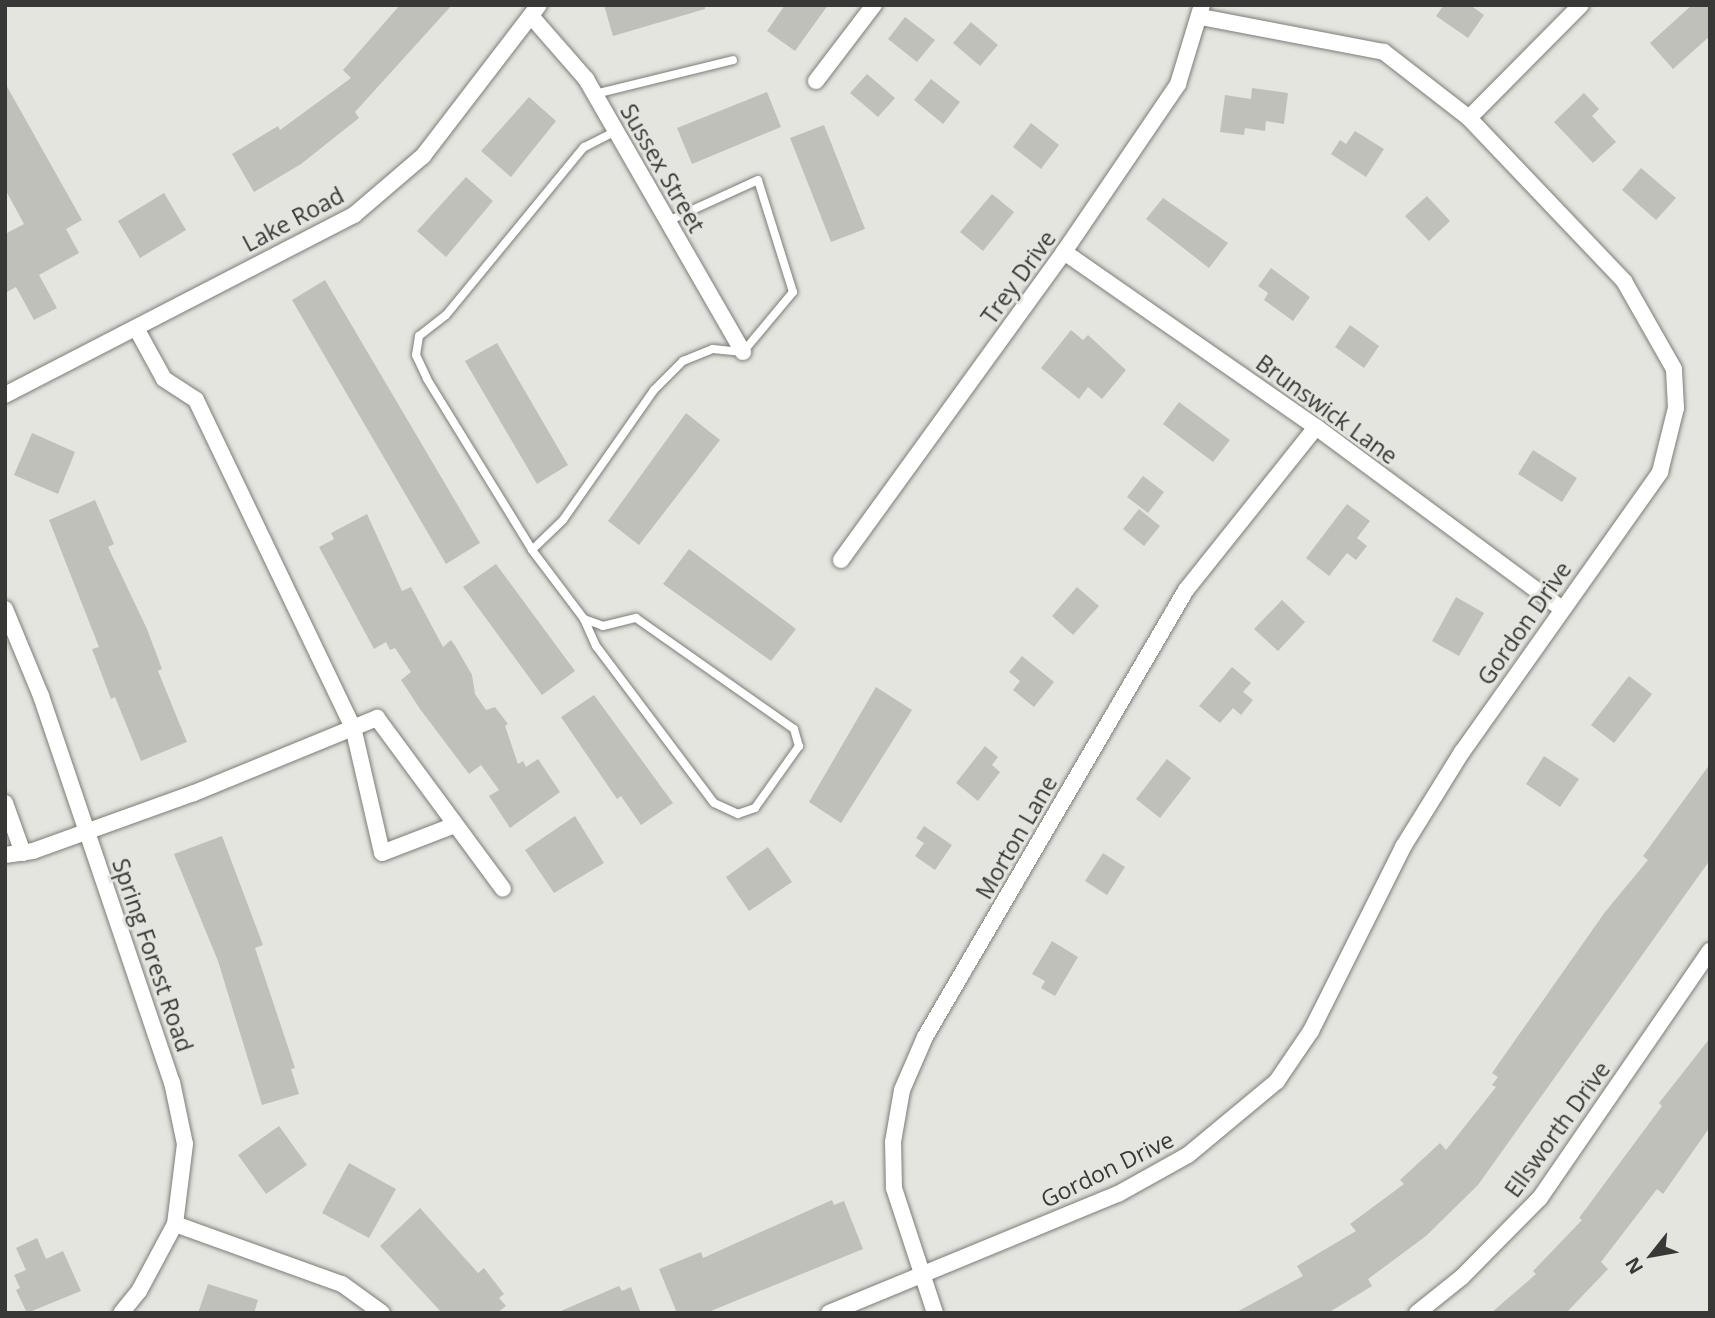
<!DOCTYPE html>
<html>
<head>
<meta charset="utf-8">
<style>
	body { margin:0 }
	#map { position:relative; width:1715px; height:1318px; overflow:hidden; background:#e4e5df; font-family:"Open Sans",sans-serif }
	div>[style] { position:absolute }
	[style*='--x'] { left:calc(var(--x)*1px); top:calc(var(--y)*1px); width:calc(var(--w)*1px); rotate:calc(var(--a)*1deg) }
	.building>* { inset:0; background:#bfc0ba }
	.roads { filter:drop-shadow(0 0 2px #7c7d78) drop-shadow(0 0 2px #7c7d78) }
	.service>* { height:8px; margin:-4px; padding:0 4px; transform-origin:4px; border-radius:4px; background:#fff }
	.minor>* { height:16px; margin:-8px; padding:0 8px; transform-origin:8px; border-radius:8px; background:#fff }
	span { translate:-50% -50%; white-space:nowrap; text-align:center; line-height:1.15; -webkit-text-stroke:6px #e4e5df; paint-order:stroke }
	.street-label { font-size:23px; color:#383836 }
	.frame { position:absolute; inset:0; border:7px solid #383836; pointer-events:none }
	.north { position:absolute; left:1617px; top:1220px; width:70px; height:70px; -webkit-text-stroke:5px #e4e5df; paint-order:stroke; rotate:239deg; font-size:19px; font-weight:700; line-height:28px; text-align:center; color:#383836 }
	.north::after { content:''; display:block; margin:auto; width:24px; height:32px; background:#383836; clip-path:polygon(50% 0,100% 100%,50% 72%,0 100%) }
</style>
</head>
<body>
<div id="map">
	<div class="building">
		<div style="clip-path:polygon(400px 5px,452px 5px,355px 112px,359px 118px,301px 164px,254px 192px,232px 154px,278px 126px,280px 130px,351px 78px,343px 70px)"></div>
		<div style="clip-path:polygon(604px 5px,705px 5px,705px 9px,613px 36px)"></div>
		<div style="clip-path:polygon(785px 5px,828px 5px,795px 51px,767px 31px)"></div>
		<div style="clip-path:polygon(1444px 5px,1470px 5px,1484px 15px,1468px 38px,1436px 16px)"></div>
		<div style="clip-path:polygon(1692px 5px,1710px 5px,1710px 36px,1673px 69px,1650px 43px)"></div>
		<div style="clip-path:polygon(905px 17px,935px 40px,917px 62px,888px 39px)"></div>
		<div style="clip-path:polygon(971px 22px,998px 45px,980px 66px,953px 43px)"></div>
		<div style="clip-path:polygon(867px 74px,895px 98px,878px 117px,850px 93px)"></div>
		<div style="clip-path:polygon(931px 79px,960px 102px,943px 124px,914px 100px)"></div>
		<div style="clip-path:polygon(5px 83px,82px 220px,66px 229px,79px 253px,39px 275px,57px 308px,34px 320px,16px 287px,5px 293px,5px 234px,24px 224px,5px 189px)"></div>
		<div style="clip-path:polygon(1252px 88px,1288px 93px,1284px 124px,1266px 121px,1265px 131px,1245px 128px,1244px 135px,1220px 132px,1225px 95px,1251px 99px)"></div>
		<div style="clip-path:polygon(767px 92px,781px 127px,692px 164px,677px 128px)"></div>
		<div style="clip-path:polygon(1584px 93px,1599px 109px,1592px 116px,1616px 142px,1593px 163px,1554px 122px)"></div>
		<div style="clip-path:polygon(529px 97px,556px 121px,511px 177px,481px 151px)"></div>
		<div style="clip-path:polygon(1031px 123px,1059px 145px,1041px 169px,1013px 147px)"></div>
		<div style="clip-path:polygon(824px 125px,865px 229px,831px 242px,790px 138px)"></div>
		<div style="clip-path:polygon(1355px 131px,1384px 149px,1366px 177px,1331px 154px,1340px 140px,1346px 144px)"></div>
		<div style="clip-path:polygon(1641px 168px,1676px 198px,1656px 220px,1622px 190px)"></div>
		<div style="clip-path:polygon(466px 177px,493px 201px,446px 257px,417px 231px)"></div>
		<div style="clip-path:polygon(164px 193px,186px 230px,140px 258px,118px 221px)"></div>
		<div style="clip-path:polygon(992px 194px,1014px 212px,983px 251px,960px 232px)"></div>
		<div style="clip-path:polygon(1427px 196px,1450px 221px,1429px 241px,1405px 216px)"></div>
		<div style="clip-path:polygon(1163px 198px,1228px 243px,1209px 268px,1146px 219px)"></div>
		<div style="clip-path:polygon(1271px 268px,1310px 297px,1293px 321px,1264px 300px,1268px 293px,1258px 286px)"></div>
		<div style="clip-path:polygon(325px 280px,480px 543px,446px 564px,292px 300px)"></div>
		<div style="clip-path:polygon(1350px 325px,1379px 346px,1364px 368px,1335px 347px)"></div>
		<div style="clip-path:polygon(1071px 330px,1083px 340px,1088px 335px,1126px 370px,1102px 399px,1088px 387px,1079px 399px,1041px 368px)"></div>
		<div style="clip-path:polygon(497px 343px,568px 465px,537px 484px,465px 361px)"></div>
		<div style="clip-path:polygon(1179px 402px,1230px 440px,1213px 462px,1163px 424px)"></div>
		<div style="clip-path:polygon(686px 413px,720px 440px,639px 545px,608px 521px)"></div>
		<div style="clip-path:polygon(32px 433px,75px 452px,58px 494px,14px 475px)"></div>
		<div style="clip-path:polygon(1533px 450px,1577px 478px,1562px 502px,1518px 474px)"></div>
		<div style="clip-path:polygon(1143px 476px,1164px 492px,1148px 513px,1127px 497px)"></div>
		<div style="clip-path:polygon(95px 500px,114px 544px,108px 547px,147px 629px,162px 669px,158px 671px,187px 742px,141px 761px,115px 697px,111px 699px,92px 649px,99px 647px,49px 520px)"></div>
		<div style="clip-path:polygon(1347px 504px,1370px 521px,1357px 538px,1367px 546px,1356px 560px,1347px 553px,1329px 576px,1306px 558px)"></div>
		<div style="clip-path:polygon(1139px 509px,1160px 526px,1144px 546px,1123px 529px)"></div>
		<div style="clip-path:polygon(367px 514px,402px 591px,411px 587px,443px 647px,451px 640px,456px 647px,472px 675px,475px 694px,486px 710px,495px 707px,508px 724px,505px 726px,518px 764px,523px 761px,526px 767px,538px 759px,560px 792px,510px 828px,489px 796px,499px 790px,481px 765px,469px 774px,420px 709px,401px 680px,411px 672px,395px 648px,390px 650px,386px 642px,374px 649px,319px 547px,334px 539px,331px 533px)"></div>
		<div style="clip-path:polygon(689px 549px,796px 629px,771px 661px,663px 584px)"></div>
		<div style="clip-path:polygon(496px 564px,575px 671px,542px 695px,463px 587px)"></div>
		<div style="clip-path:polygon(1077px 587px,1099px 606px,1073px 635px,1052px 616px)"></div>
		<div style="clip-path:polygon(1456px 597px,1484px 613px,1459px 656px,1432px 641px)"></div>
		<div style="clip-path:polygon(1282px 600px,1305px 622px,1278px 651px,1254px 629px)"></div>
		<div style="clip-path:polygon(1022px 656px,1054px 682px,1034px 707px,1013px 690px,1020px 681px,1009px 672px)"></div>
		<div style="clip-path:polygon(1232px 667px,1251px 683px,1243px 692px,1253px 700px,1241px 715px,1233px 708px,1220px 723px,1199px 706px)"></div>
		<div style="clip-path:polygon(1629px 676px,1652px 694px,1614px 743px,1591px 725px)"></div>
		<div style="clip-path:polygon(876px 687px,912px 710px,841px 823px,809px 802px)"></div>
		<div style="clip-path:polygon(594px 695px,673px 803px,641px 825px,621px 796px,617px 799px,561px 717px)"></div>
		<div style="clip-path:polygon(985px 746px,998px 757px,992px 765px,1000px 772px,978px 801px,956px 783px)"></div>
		<div style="clip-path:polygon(1544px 756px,1579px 779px,1560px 807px,1526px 784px)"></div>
		<div style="clip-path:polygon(1167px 759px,1191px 778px,1160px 818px,1136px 799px)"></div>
		<div style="clip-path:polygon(1710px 764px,1710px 860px,1478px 1185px,1426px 1236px,1368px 1279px,1372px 1286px,1328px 1313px,1235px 1313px,1303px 1276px,1297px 1266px,1356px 1231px,1350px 1224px,1404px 1184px,1400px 1180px,1440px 1143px,1446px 1150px,1496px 1087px,1492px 1085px,1498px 1077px,1492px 1073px,1605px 912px,1648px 860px,1643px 856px)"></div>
		<div style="clip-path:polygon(575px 816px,604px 863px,554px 893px,525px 850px)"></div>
		<div style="clip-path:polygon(924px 826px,952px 845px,935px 870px,915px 856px,924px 843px,916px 838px)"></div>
		<div style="clip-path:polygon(222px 836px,263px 945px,255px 948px,295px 1068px,291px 1069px,299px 1094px,262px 1105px,218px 961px,174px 854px)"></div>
		<div style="clip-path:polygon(768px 847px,792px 882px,749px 911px,726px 877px)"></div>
		<div style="clip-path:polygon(1103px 853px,1125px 867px,1107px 895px,1085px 881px)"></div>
		<div style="clip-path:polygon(1052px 941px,1078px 957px,1055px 996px,1041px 988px,1045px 981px,1032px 974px)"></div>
		<div style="clip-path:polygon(1710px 1038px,1710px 1127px,1663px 1194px,1657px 1189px,1601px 1262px,1608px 1269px,1566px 1313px,1491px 1313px,1536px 1274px,1533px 1271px,1582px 1220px,1579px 1218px,1662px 1106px,1659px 1103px)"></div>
		<div style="clip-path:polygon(279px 1126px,307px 1165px,266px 1194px,238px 1155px)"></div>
		<div style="clip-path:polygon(349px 1163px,396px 1189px,369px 1238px,322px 1213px)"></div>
		<div style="clip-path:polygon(832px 1200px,834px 1205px,844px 1201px,863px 1249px,706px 1313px,677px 1313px,659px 1269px,701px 1252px,703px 1258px)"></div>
		<div style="clip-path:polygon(420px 1208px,478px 1273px,484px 1268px,504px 1294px,499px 1298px,506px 1306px,497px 1313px,442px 1313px,380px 1246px)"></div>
		<div style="clip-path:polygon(37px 1238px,46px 1259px,63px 1251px,81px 1291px,27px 1313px,16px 1290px,20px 1288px,14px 1275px,26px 1270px,16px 1248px)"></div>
		<div style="clip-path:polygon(208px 1284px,258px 1300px,254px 1313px,198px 1313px)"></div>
		<div style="clip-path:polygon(619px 1286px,622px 1291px,631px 1287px,641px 1313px,556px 1313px)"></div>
	</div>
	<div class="roads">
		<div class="service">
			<div style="--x:595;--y:94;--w:142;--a:-13.8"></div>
			<div style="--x:616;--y:131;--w:36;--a:153"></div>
			<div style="--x:584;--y:147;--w:217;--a:129.4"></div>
			<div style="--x:446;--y:315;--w:34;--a:142"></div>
			<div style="--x:419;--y:336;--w:19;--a:99"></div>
			<div style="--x:416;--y:355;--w:26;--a:65"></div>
			<div style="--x:427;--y:379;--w:201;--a:58.4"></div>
			<div style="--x:532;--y:550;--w:43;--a:-44.1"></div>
			<div style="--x:563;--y:520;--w:159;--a:-55"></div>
			<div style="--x:654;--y:390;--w:41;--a:-45"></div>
			<div style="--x:683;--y:361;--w:32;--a:-22"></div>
			<div style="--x:713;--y:349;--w:30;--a:6"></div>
			<div style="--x:743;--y:352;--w:78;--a:-50.2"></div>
			<div style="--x:793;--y:292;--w:117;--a:-107.4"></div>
			<div style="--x:758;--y:180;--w:99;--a:155.5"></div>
			<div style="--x:532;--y:550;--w:86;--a:53"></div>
			<div style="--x:584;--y:619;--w:20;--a:20"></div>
			<div style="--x:603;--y:626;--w:34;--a:-14"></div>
			<div style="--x:636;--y:618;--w:193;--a:35.1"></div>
			<div style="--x:794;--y:729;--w:18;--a:74"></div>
			<div style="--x:799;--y:746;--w:76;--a:125.4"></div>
			<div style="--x:755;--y:808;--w:18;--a:161"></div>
			<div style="--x:738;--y:814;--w:26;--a:-155"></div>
			<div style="--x:714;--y:803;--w:196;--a:-126.9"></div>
			<div style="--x:596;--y:646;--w:30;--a:-114"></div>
		</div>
		<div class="minor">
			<div style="--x:531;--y:16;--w:84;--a:48.9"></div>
			<div style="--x:586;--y:79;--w:315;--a:60.1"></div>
			<div style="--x:816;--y:81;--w:96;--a:-52.7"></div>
			<div style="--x:1469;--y:118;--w:159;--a:-45.3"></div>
			<div style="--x:1064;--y:252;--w:307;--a:34.8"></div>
			<div style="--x:1316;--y:427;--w:305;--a:36.5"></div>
			<div style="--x:136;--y:328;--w:58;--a:61.2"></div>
			<div style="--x:164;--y:379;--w:38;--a:33"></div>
			<div style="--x:196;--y:400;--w:363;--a:64.4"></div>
			<div style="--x:353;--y:727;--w:129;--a:77"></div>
			<div style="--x:382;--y:853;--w:78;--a:-21"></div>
			<div style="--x:5;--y:395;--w:393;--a:-27.3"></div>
			<div style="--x:354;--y:215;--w:91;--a:-40.5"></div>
			<div style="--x:423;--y:156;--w:190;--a:-52.5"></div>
			<div style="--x:841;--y:560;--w:380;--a:-54.1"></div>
			<div style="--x:1064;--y:252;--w:203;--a:-55.8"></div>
			<div style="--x:1178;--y:84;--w:83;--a:-73.1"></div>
			<div style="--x:5;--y:609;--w:94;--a:67.5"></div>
			<div style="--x:41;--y:696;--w:408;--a:71.3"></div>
			<div style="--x:172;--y:1082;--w:63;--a:78.2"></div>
			<div style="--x:185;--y:1144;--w:81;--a:97.1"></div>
			<div style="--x:175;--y:1224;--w:76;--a:118.2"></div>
			<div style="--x:139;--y:1291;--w:28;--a:129"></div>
			<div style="--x:5;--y:803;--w:53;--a:70.2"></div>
			<div style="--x:5;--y:855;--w:28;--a:-8"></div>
			<div style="--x:33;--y:851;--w:171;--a:-19.8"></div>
			<div style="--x:194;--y:793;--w:198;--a:-22.3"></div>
			<div style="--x:377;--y:718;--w:212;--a:53.6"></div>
			<div style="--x:175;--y:1224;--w:177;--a:19.8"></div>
			<div style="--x:342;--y:1284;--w:49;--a:35.9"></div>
			<div style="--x:829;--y:1313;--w:313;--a:-22.4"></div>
			<div style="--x:1118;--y:1194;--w:80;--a:-29.1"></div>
			<div style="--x:1188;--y:1155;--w:116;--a:-39.7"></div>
			<div style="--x:1277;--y:1081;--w:60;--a:-55.8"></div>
			<div style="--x:1311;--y:1031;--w:206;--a:-63.4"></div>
			<div style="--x:1403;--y:847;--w:112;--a:-58.2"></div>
			<div style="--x:1462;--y:752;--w:343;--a:-54.7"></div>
			<div style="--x:1660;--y:472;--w:66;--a:-76"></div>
			<div style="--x:1676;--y:408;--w:39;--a:-93"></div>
			<div style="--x:1674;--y:369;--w:101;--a:-119.6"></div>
			<div style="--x:1624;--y:281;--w:225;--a:-133.6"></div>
			<div style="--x:1469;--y:118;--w:108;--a:-142.2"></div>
			<div style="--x:1384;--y:52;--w:187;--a:-169.2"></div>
			<div style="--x:935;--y:1313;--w:132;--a:-108.2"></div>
			<div style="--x:894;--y:1188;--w:46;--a:-91.2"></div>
			<div style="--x:893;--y:1142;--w:53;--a:-80.2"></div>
			<div style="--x:902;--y:1090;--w:58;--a:-66.5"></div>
			<div style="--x:925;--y:1037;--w:518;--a:-59.72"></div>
			<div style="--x:1186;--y:590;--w:208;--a:-51.4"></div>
			<div style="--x:1417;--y:1313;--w:58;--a:-38.7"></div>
			<div style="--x:1462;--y:1277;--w:111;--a:-45.4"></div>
			<div style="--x:1540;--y:1198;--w:300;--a:-55.5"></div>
		</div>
	</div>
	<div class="street-label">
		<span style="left:663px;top:168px;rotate:60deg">Sussex Street</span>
		<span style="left:293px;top:219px;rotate:-28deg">Lake Road</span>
		<span style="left:1018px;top:277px;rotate:-54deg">Trey Drive</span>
		<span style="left:1327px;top:409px;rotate:36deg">Brunswick Lane</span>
		<span style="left:1524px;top:623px;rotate:-55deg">Gordon Drive</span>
		<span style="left:1016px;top:837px;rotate:-60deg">Morton Lane</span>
		<span style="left:153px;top:955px;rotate:71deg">Spring Forest Road</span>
		<span style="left:1557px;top:1129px;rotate:-54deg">Ellsworth Drive</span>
		<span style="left:1107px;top:1169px;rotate:-26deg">Gordon Drive</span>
	</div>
	<div class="frame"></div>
	<div class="north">N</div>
</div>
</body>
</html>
